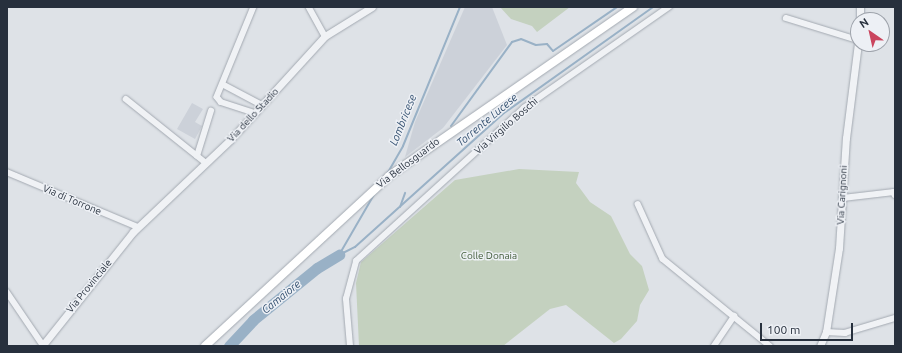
<!DOCTYPE html>
<html>
<head>
<meta charset="utf-8">
<style>
	body { margin:0 }
	#map { position:relative; width:902px; height:353px; overflow:hidden; background:#dee2e7; font-family:Ubuntu,sans-serif }
	div>[style] { position:absolute }
	[style*='--x'] { left:calc(var(--x)*1px); top:calc(var(--y)*1px); width:calc(var(--w)*1px); rotate:calc(var(--a)*1deg) }
	.built>* { inset:0; background:#ccd1d9 }
	.green>* { inset:0; background:#c4d1bf }
	.stream>* { height:2px; margin:-1px; padding:0 1px; transform-origin:1px; border-radius:1px; background:#99b1c6 }
	.river>* { height:11px; margin:-5.5px; padding:0 5.5px; transform-origin:5.5px; border-radius:5.5px; background:#99b1c6 }
	.roads { filter:drop-shadow(0 0 1px #a3a9b1) drop-shadow(0 0 1px #a3a9b1) }
	.minor>* { height:5.5px; margin:-2.75px; padding:0 2.75px; transform-origin:2.75px; border-radius:2.75px; background:#f0f2f5 }
	.tertiary>* { height:7px; margin:-3.5px; padding:0 3.5px; transform-origin:3.5px; border-radius:3.5px; background:#f0f2f5 }
	.secondary>* { height:8px; margin:-4px; padding:0 4px; transform-origin:4px; border-radius:4px; background:#fff }
	span { translate:-50% -50%; white-space:nowrap; text-align:center; line-height:1.15; -webkit-text-stroke:3px #edf0f5; paint-order:stroke }
	.street-label { font-size:10px; color:#27303d }
	.park-label { font-size:10px; color:#3d5835 }
	.water-label { font-size:11px; color:#335070; font-style:italic }
	.frame { position:absolute; inset:0; border:8px solid #27303d; pointer-events:none }
	.north { position:absolute; left:850px; top:12px; width:40px; height:40px; box-sizing:border-box; background:#edf0f5; border:1px solid #9ea3ab; border-radius:50%; rotate:326deg; font-size:11px; font-weight:700; line-height:16px; text-align:center; color:#27303d }
	.north::after { content:''; display:block; margin:auto; width:14px; height:18px; background:#ca455e; clip-path:polygon(50% 0,100% 100%,50% 72%,0 100%) }
	.scale { position:absolute; left:760px; top:323px; width:93px; height:18px; box-sizing:border-box; border:2px solid #27303d; border-top:0; padding-left:5px; font-size:12px; line-height:14px; white-space:nowrap; color:#27303d; -webkit-text-stroke:3px #edf0f5; paint-order:stroke }
</style>
</head>
<body>
<div id="map">
	<div class="built">
		<div style="clip-path:polygon(465px 7px,492px 7px,507px 45px,443px 128px,405px 157px,415px 122px)"></div>
		<div style="clip-path:polygon(192px 103px,203px 109px,195px 122px,202px 126px,195px 139px,177px 129px)"></div>
	</div>
	<div class="green">
		<div style="clip-path:polygon(500px 7px,570px 7px,537px 32px,532px 26px,511px 19px)"></div>
		<div style="clip-path:polygon(519px 169px,579px 172px,576px 183px,590px 202px,611px 216px,630px 254px,642px 266px,649px 290px,640px 305px,637px 321px,621px 339px,614px 343px,566px 305px,550px 309px,503px 346px,359px 346px,356px 283px,361px 262px,455px 180px)"></div>
	</div>
	<div class="stream">
		<div style="--x:451;--y:126;--w:104;--a:-54"></div>
		<div style="--x:512;--y:42;--w:9;--a:-18"></div>
		<div style="--x:521;--y:39;--w:16;--a:22"></div>
		<div style="--x:536;--y:45;--w:11;--a:-5"></div>
		<div style="--x:547;--y:44;--w:9;--a:49"></div>
		<div style="--x:553;--y:51;--w:78;--a:-34.5"></div>
		<div style="--x:387;--y:174;--w:32;--a:-60"></div>
		<div style="--x:403;--y:146;--w:150;--a:-67.7"></div>
		<div style="--x:400;--y:207;--w:15;--a:-70"></div>
		<div style="--x:339;--y:255;--w:18;--a:-27"></div>
		<div style="--x:355;--y:247;--w:200;--a:-42"></div>
		<div style="--x:504;--y:113;--w:183;--a:-35.4"></div>
		<div style="--x:339;--y:255;--w:72;--a:-59.9"></div>
	</div>
	<div class="river">
		<div style="--x:229;--y:346;--w:35;--a:-47"></div>
		<div style="--x:253;--y:320;--w:82;--a:-39.1"></div>
		<div style="--x:317;--y:268;--w:26;--a:-31"></div>
	</div>
	<div class="roads">
		<div class="minor">
			<div style="--x:254;--y:7;--w:97;--a:112.3"></div>
			<div style="--x:217;--y:97;--w:6;--a:51"></div>
			<div style="--x:221;--y:102;--w:36;--a:18"></div>
			<div style="--x:309;--y:7;--w:33;--a:61"></div>
			<div style="--x:786;--y:18;--w:75;--a:17"></div>
			<div style="--x:224;--y:85;--w:43;--a:27.8"></div>
			<div style="--x:126;--y:99;--w:101;--a:38.6"></div>
			<div style="--x:197;--y:156;--w:47;--a:-72.7"></div>
			<div style="--x:7;--y:172;--w:142;--a:22.8"></div>
			<div style="--x:843;--y:198;--w:51;--a:-6.7"></div>
			<div style="--x:894;--y:192;--w:3;--a:72"></div>
			<div style="--x:638;--y:204;--w:60;--a:65.6"></div>
			<div style="--x:663;--y:259;--w:138;--a:39.1"></div>
			<div style="--x:7;--y:292;--w:64;--a:55.8"></div>
			<div style="--x:826;--y:332;--w:19;--a:3"></div>
			<div style="--x:845;--y:333;--w:52;--a:-16.7"></div>
			<div style="--x:350;--y:346;--w:47;--a:-94.9"></div>
			<div style="--x:346;--y:299;--w:39;--a:-75"></div>
			<div style="--x:356;--y:261;--w:227;--a:-42.3"></div>
			<div style="--x:524;--y:108;--w:177;--a:-34.9"></div>
			<div style="--x:714;--y:346;--w:36;--a:-56"></div>
		</div>
		<div class="tertiary">
			<div style="--x:860;--y:20;--w:13;--a:-90"></div>
			<div style="--x:42;--y:346;--w:146;--a:-51.4"></div>
			<div style="--x:133;--y:232;--w:134;--a:-43.5"></div>
			<div style="--x:230;--y:140;--w:141;--a:-47.6"></div>
			<div style="--x:325;--y:36;--w:55;--a:-31.7"></div>
			<div style="--x:820;--y:346;--w:15;--a:-67"></div>
			<div style="--x:826;--y:332;--w:85;--a:-81.2"></div>
			<div style="--x:839;--y:248;--w:110;--a:-86.4"></div>
			<div style="--x:846;--y:138;--w:96;--a:-82.8"></div>
		</div>
		<div class="secondary">
			<div style="--x:205;--y:346;--w:251;--a:-42.7"></div>
			<div style="--x:389;--y:176;--w:297;--a:-34.7"></div>
		</div>
	</div>
	<div class="street-label">
		<span style="left:253px;top:115px;rotate:-47deg">Via dello Stadio</span>
		<span style="left:506px;top:126px;rotate:-41deg">Via Virgilio Boschi</span>
		<span style="left:408px;top:163px;rotate:-37deg">Via Bellosguardo</span>
		<span style="left:842px;top:195px;rotate:-87deg">Via Carignoni</span>
		<span style="left:72px;top:200px;rotate:23deg">Via di Torrone</span>
		<span style="left:89px;top:286px;rotate:-51deg">Via Provinciale</span>
	</div>
	<div class="park-label">
		<span style="left:489px;top:256px">Colle Donaia</span>
	</div>
	<div class="water-label">
		<span style="left:403px;top:120px;rotate:-68deg">Lombricese</span>
		<span style="left:487px;top:120px;rotate:-40deg">Torrente Lucese</span>
		<span style="left:281px;top:297px;rotate:-39deg">Camaiore</span>
	</div>
	<div class="frame"></div>
	<div class="north">N</div>
	<div class="scale">100 m</div>
</div>
</body>
</html>
